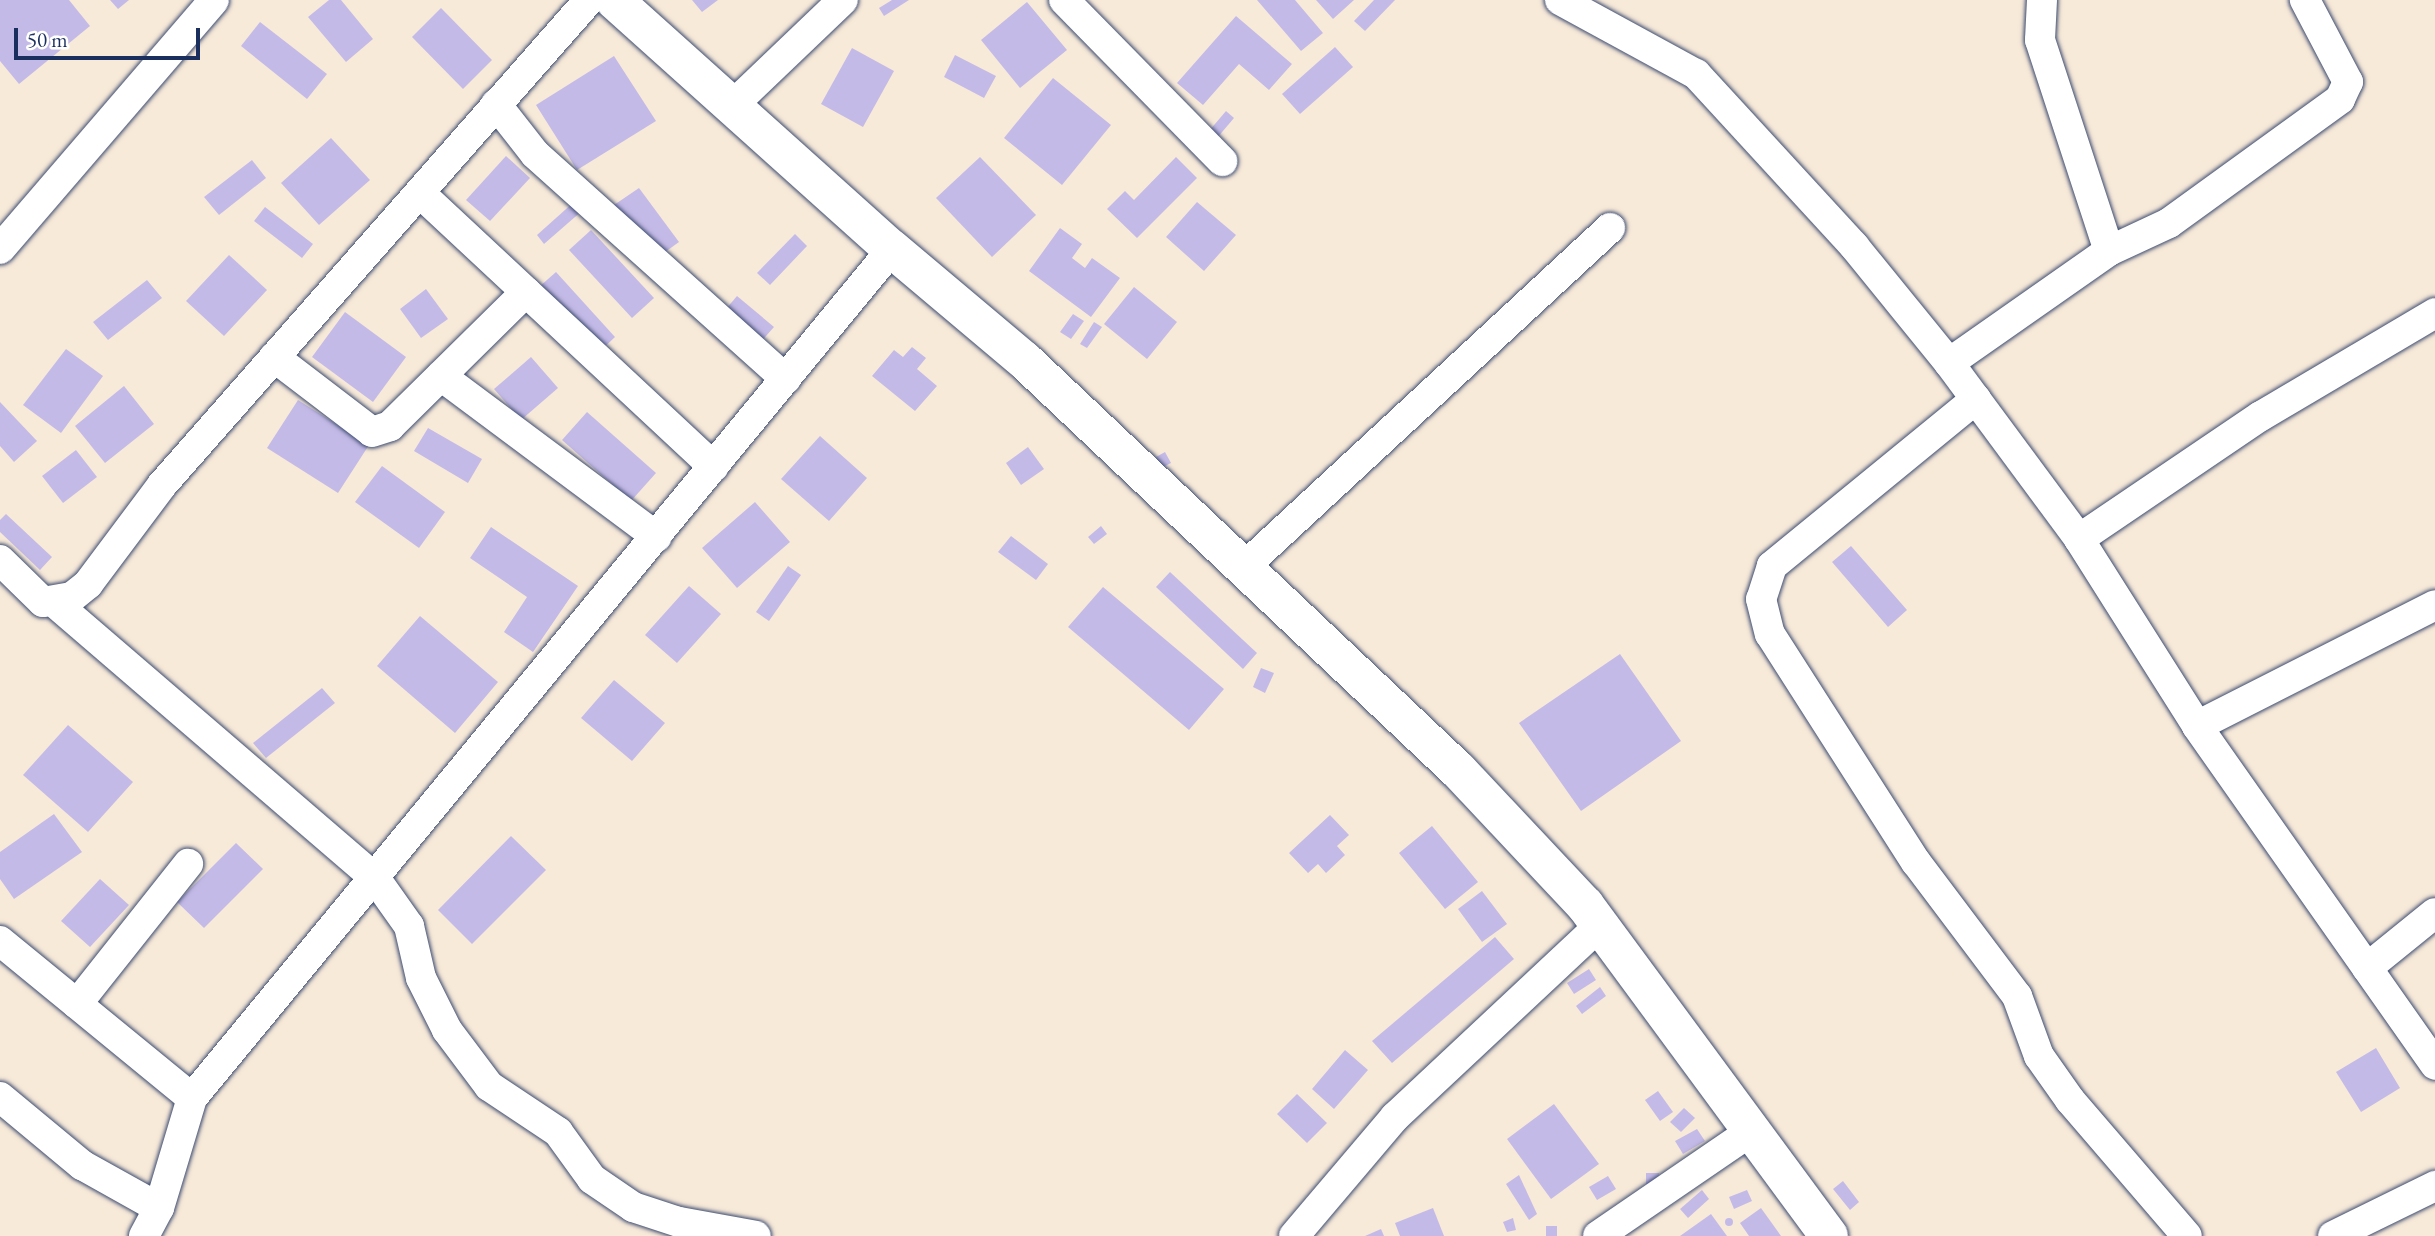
<!DOCTYPE html>
<html>
<head>
<meta charset="utf-8">
<style>
	body { margin:0 }
	#map { position:relative; width:2435px; height:1236px; overflow:hidden; background:#f8ead9; font-family:"EB Garamond",serif }
	div>[style] { position:absolute }
	[style*='--x'] { left:calc(var(--x)*1px); top:calc(var(--y)*1px); width:calc(var(--w)*1px); rotate:calc(var(--a)*1deg) }
	.building>* { inset:0; background:#c4bae7 }
	.round { border-radius:50% }
	.roads { filter:drop-shadow(0 0 2px #3c4b70) drop-shadow(0 0 2px #3c4b70) }
	.street>* { height:30px; margin:-15px; padding:0 15px; transform-origin:15px; border-radius:15px; background:#fff }
	.secondary>* { height:38px; margin:-19px; padding:0 19px; transform-origin:19px; border-radius:19px; background:#fff }
	span { translate:-50% -50%; white-space:nowrap; text-align:center; line-height:1.15; -webkit-text-stroke:5px #fff; paint-order:stroke }
	.scale { position:absolute; left:14px; top:28px; width:186px; height:32px; box-sizing:border-box; border:4px solid #1b2f5e; border-top:0; padding-left:9px; font-size:21px; line-height:24px; white-space:nowrap; color:#1b2f5e; -webkit-text-stroke:5px #fff; paint-order:stroke }
</style>
</head>
<body>
<div id="map">
	<div class="building">
		<div style="clip-path:polygon(0 0,69px 0,90px 26px,19px 84px,0 61px)"></div>
		<div style="clip-path:polygon(110px 0,129px 0,118px 9px)"></div>
		<div style="clip-path:polygon(329px 0,341px 0,373px 39px,346px 62px,308px 17px)"></div>
		<div style="clip-path:polygon(692px 0,718px 0,702px 12px)"></div>
		<div style="clip-path:polygon(892px 0,909px 0,884px 16px,879px 8px)"></div>
		<div style="clip-path:polygon(1257px 0,1295px 0,1323px 33px,1301px 51px)"></div>
		<div style="clip-path:polygon(1316px 0,1354px 0,1333px 19px)"></div>
		<div style="clip-path:polygon(1374px 0,1395px 0,1365px 31px,1354px 21px)"></div>
		<div style="clip-path:polygon(1027px 2px,1067px 50px,1020px 88px,981px 40px)"></div>
		<div style="clip-path:polygon(441px 8px,492px 60px,463px 89px,412px 37px)"></div>
		<div style="clip-path:polygon(1236px 16px,1292px 64px,1269px 90px,1239px 64px,1203px 105px,1177px 83px)"></div>
		<div style="clip-path:polygon(260px 22px,327px 74px,307px 99px,241px 46px)"></div>
		<div style="clip-path:polygon(1335px 47px,1353px 67px,1300px 114px,1282px 94px)"></div>
		<div style="clip-path:polygon(852px 48px,894px 71px,863px 127px,821px 104px)"></div>
		<div style="clip-path:polygon(955px 55px,996px 76px,984px 98px,944px 77px)"></div>
		<div style="clip-path:polygon(614px 56px,656px 121px,577px 170px,536px 105px)"></div>
		<div style="clip-path:polygon(1053px 78px,1111px 125px,1062px 185px,1004px 138px)"></div>
		<div style="clip-path:polygon(1226px 111px,1234px 118px,1217px 138px,1209px 131px)"></div>
		<div style="clip-path:polygon(331px 138px,370px 180px,319px 225px,281px 183px)"></div>
		<div style="clip-path:polygon(506px 156px,530px 178px,490px 221px,466px 200px)"></div>
		<div style="clip-path:polygon(980px 157px,1036px 215px,992px 257px,936px 198px)"></div>
		<div style="clip-path:polygon(1176px 157px,1197px 178px,1137px 238px,1107px 209px,1125px 191px,1134px 200px)"></div>
		<div style="clip-path:polygon(252px 160px,266px 178px,219px 215px,204px 197px)"></div>
		<div style="clip-path:polygon(639px 188px,679px 242px,654px 260px,614px 205px)"></div>
		<div style="clip-path:polygon(575px 201px,583px 210px,544px 244px,537px 235px)"></div>
		<div style="clip-path:polygon(1197px 202px,1236px 235px,1204px 271px,1166px 237px)"></div>
		<div style="clip-path:polygon(265px 207px,313px 244px,302px 258px,254px 221px)"></div>
		<div style="clip-path:polygon(1060px 228px,1082px 244px,1072px 258px,1085px 268px,1092px 258px,1120px 278px,1091px 317px,1029px 271px)"></div>
		<div style="clip-path:polygon(591px 230px,654px 298px,632px 318px,569px 250px)"></div>
		<div style="clip-path:polygon(795px 234px,807px 246px,770px 285px,757px 273px)"></div>
		<div style="clip-path:polygon(229px 255px,267px 290px,224px 336px,186px 301px)"></div>
		<div style="clip-path:polygon(556px 272px,615px 337px,598px 353px,539px 287px)"></div>
		<div style="clip-path:polygon(147px 280px,162px 298px,108px 340px,93px 322px)"></div>
		<div style="clip-path:polygon(1134px 287px,1177px 322px,1147px 359px,1104px 324px)"></div>
		<div style="clip-path:polygon(426px 289px,448px 319px,421px 338px,400px 309px)"></div>
		<div style="clip-path:polygon(737px 296px,774px 327px,757px 346px,720px 316px)"></div>
		<div style="clip-path:polygon(345px 312px,406px 357px,373px 402px,312px 357px)"></div>
		<div style="clip-path:polygon(1073px 314px,1084px 321px,1071px 339px,1060px 332px)"></div>
		<div style="clip-path:polygon(1094px 322px,1102px 327px,1087px 348px,1080px 344px)"></div>
		<div style="clip-path:polygon(912px 347px,926px 358px,917px 369px,937px 386px,915px 411px,872px 376px,894px 350px,903px 357px)"></div>
		<div style="clip-path:polygon(66px 349px,103px 376px,61px 433px,23px 405px)"></div>
		<div style="clip-path:polygon(531px 357px,558px 388px,521px 420px,494px 389px)"></div>
		<div style="clip-path:polygon(124px 386px,154px 424px,105px 463px,75px 426px)"></div>
		<div style="clip-path:polygon(298px 400px,369px 445px,338px 493px,267px 448px)"></div>
		<div style="clip-path:polygon(0 402px,37px 441px,14px 462px,0 446px)"></div>
		<div style="clip-path:polygon(587px 412px,656px 473px,631px 501px,562px 440px)"></div>
		<div style="clip-path:polygon(428px 428px,482px 459px,468px 483px,414px 451px)"></div>
		<div style="clip-path:polygon(820px 436px,867px 478px,829px 521px,781px 479px)"></div>
		<div style="clip-path:polygon(1028px 447px,1044px 469px,1021px 485px,1006px 463px)"></div>
		<div style="clip-path:polygon(76px 450px,97px 477px,63px 503px,42px 476px)"></div>
		<div style="clip-path:polygon(1165px 452px,1171px 463px,1161px 468px,1156px 457px)"></div>
		<div style="clip-path:polygon(382px 466px,445px 512px,419px 548px,355px 502px)"></div>
		<div style="clip-path:polygon(755px 502px,790px 542px,737px 588px,702px 548px)"></div>
		<div style="clip-path:polygon(6px 514px,52px 557px,40px 570px,0 532px,0 520px)"></div>
		<div style="clip-path:polygon(1101px 526px,1107px 534px,1094px 544px,1088px 537px)"></div>
		<div style="clip-path:polygon(491px 527px,578px 586px,533px 652px,504px 632px,527px 597px,470px 558px)"></div>
		<div style="clip-path:polygon(1011px 536px,1048px 564px,1036px 580px,998px 552px)"></div>
		<div style="clip-path:polygon(1851px 546px,1907px 610px,1888px 627px,1832px 562px)"></div>
		<div style="clip-path:polygon(788px 566px,801px 575px,769px 621px,756px 612px)"></div>
		<div style="clip-path:polygon(1170px 572px,1257px 653px,1243px 669px,1156px 587px)"></div>
		<div style="clip-path:polygon(689px 586px,721px 614px,677px 663px,645px 635px)"></div>
		<div style="clip-path:polygon(1103px 587px,1224px 689px,1189px 730px,1068px 627px)"></div>
		<div style="clip-path:polygon(420px 616px,498px 682px,455px 733px,377px 666px)"></div>
		<div style="clip-path:polygon(1620px 654px,1681px 741px,1581px 811px,1519px 723px)"></div>
		<div style="clip-path:polygon(1261px 668px,1274px 673px,1265px 693px,1253px 687px)"></div>
		<div style="clip-path:polygon(614px 680px,665px 723px,632px 761px,581px 718px)"></div>
		<div style="clip-path:polygon(322px 688px,335px 703px,266px 758px,253px 743px)"></div>
		<div style="clip-path:polygon(68px 725px,133px 782px,88px 832px,23px 775px)"></div>
		<div style="clip-path:polygon(54px 814px,82px 852px,14px 899px,0 879px,0 852px)"></div>
		<div style="clip-path:polygon(1330px 815px,1349px 835px,1337px 846px,1345px 855px,1326px 873px,1318px 864px,1308px 873px,1289px 853px)"></div>
		<div style="clip-path:polygon(1432px 826px,1478px 882px,1445px 909px,1399px 853px)"></div>
		<div style="clip-path:polygon(511px 836px,546px 870px,472px 944px,438px 910px)"></div>
		<div style="clip-path:polygon(236px 843px,263px 869px,204px 928px,177px 902px)"></div>
		<div style="clip-path:polygon(100px 879px,129px 905px,90px 947px,61px 921px)"></div>
		<div style="clip-path:polygon(1482px 891px,1507px 924px,1482px 942px,1458px 909px)"></div>
		<div style="clip-path:polygon(1495px 937px,1514px 959px,1392px 1063px,1372px 1041px)"></div>
		<div style="clip-path:polygon(1589px 969px,1596px 980px,1574px 994px,1567px 983px)"></div>
		<div style="clip-path:polygon(1600px 987px,1606px 996px,1582px 1014px,1576px 1006px)"></div>
		<div style="clip-path:polygon(2376px 1048px,2400px 1088px,2361px 1112px,2336px 1072px)"></div>
		<div style="clip-path:polygon(1345px 1050px,1368px 1070px,1334px 1109px,1312px 1089px)"></div>
		<div style="clip-path:polygon(1658px 1091px,1673px 1112px,1660px 1121px,1645px 1100px)"></div>
		<div style="clip-path:polygon(1297px 1094px,1327px 1123px,1307px 1143px,1277px 1114px)"></div>
		<div style="clip-path:polygon(1554px 1104px,1599px 1164px,1551px 1199px,1507px 1139px)"></div>
		<div style="clip-path:polygon(1684px 1108px,1695px 1118px,1681px 1132px,1670px 1122px)"></div>
		<div style="clip-path:polygon(1697px 1129px,1705px 1141px,1683px 1154px,1675px 1141px)"></div>
		<div style="clip-path:polygon(1646px 1173px,1659px 1173px,1658px 1191px,1646px 1191px)"></div>
		<div style="clip-path:polygon(1519px 1175px,1537px 1214px,1529px 1220px,1506px 1184px)"></div>
		<div style="clip-path:polygon(1608px 1176px,1616px 1189px,1597px 1200px,1589px 1187px)"></div>
		<div style="clip-path:polygon(1843px 1181px,1859px 1202px,1850px 1210px,1833px 1189px)"></div>
		<div style="clip-path:polygon(1702px 1190px,1709px 1199px,1688px 1218px,1680px 1209px)"></div>
		<div style="clip-path:polygon(1747px 1190px,1752px 1201px,1734px 1209px,1729px 1197px)"></div>
		<div style="clip-path:polygon(1433px 1208px,1444px 1236px,1400px 1236px,1395px 1223px)"></div>
		<div style="clip-path:polygon(1761px 1208px,1781px 1236px,1749px 1236px,1740px 1223px)"></div>
		<div style="clip-path:polygon(1711px 1214px,1727px 1236px,1680px 1236px)"></div>
		<div class="round" style="left:1725px;top:1218px;width:8px;height:8px"></div>
		<div style="clip-path:polygon(1513px 1218px,1516px 1230px,1507px 1232px,1503px 1222px)"></div>
		<div style="clip-path:polygon(1546px 1226px,1557px 1226px,1557px 1236px,1546px 1236px)"></div>
		<div style="clip-path:polygon(1381px 1229px,1384px 1236px,1365px 1236px)"></div>
	</div>
	<div class="roads">
		<div class="street">
			<div style="--x:1064;--y:0;--w:226;--a:45.5"></div>
			<div style="--x:1560;--y:0;--w:155;--a:28.6"></div>
			<div style="--x:1696;--y:74;--w:234;--a:47.4"></div>
			<div style="--x:1854;--y:246;--w:151;--a:50.9"></div>
			<div style="--x:1949;--y:363;--w:219;--a:53.5"></div>
			<div style="--x:2079;--y:539;--w:221;--a:57.7"></div>
			<div style="--x:2197;--y:726;--w:414;--a:54.9"></div>
			<div style="--x:2042;--y:0;--w:40;--a:92.9"></div>
			<div style="--x:2040;--y:40;--w:222;--a:71.9"></div>
			<div style="--x:496;--y:104;--w:63;--a:52"></div>
			<div style="--x:535;--y:154;--w:337;--a:41.9"></div>
			<div style="--x:733;--y:105;--w:152;--a:-43.7"></div>
			<div style="--x:421;--y:194;--w:400;--a:43"></div>
			<div style="--x:0;--y:249;--w:328;--a:-49.3"></div>
			<div style="--x:274;--y:357;--w:123;--a:37.4"></div>
			<div style="--x:372;--y:432;--w:19;--a:-18"></div>
			<div style="--x:390;--y:426;--w:191;--a:-44.6"></div>
			<div style="--x:1949;--y:363;--w:195;--a:-35"></div>
			<div style="--x:2109;--y:251;--w:66;--a:-25"></div>
			<div style="--x:2169;--y:223;--w:211;--a:-35.9"></div>
			<div style="--x:2340;--y:99;--w:19;--a:-65"></div>
			<div style="--x:2348;--y:82;--w:93;--a:-117.7"></div>
			<div style="--x:441;--y:376;--w:269;--a:36.7"></div>
			<div style="--x:1976;--y:399;--w:264;--a:140.7"></div>
			<div style="--x:1772;--y:566;--w:35;--a:108"></div>
			<div style="--x:1761;--y:599;--w:36;--a:76"></div>
			<div style="--x:1770;--y:634;--w:271;--a:57.4"></div>
			<div style="--x:1916;--y:862;--w:168;--a:53"></div>
			<div style="--x:2017;--y:996;--w:64;--a:69.9"></div>
			<div style="--x:2039;--y:1056;--w:54;--a:54.8"></div>
			<div style="--x:2070;--y:1100;--w:179;--a:49.3"></div>
			<div style="--x:2079;--y:539;--w:220;--a:-34.1"></div>
			<div style="--x:2261;--y:416;--w:202;--a:-30.6"></div>
			<div style="--x:0;--y:560;--w:60;--a:44.3"></div>
			<div style="--x:43;--y:602;--w:29;--a:-10"></div>
			<div style="--x:72;--y:597;--w:21;--a:-39"></div>
			<div style="--x:88;--y:584;--w:124;--a:-53.2"></div>
			<div style="--x:162;--y:485;--w:646;--a:-48.64"></div>
			<div style="--x:1244;--y:567;--w:499;--a:-42.8"></div>
			<div style="--x:55;--y:603;--w:422;--a:40.7"></div>
			<div style="--x:375;--y:878;--w:59;--a:54.7"></div>
			<div style="--x:409;--y:926;--w:53;--a:77"></div>
			<div style="--x:421;--y:978;--w:58;--a:63.4"></div>
			<div style="--x:447;--y:1030;--w:70;--a:53.1"></div>
			<div style="--x:489;--y:1086;--w:83;--a:33.7"></div>
			<div style="--x:558;--y:1132;--w:58;--a:54.1"></div>
			<div style="--x:592;--y:1179;--w:50;--a:34.3"></div>
			<div style="--x:633;--y:1207;--w:48;--a:18.1"></div>
			<div style="--x:679;--y:1222;--w:78;--a:10.3"></div>
			<div style="--x:2197;--y:726;--w:267;--a:-26.9"></div>
			<div style="--x:0;--y:941;--w:248;--a:39.3"></div>
			<div style="--x:2367;--y:968;--w:87;--a:-39"></div>
			<div style="--x:77;--y:1004;--w:179;--a:-51.6"></div>
			<div style="--x:0;--y:1097;--w:107;--a:39.7"></div>
			<div style="--x:82;--y:1165;--w:88;--a:29.2"></div>
			<div style="--x:144;--y:1236;--w:32;--a:-62"></div>
			<div style="--x:159;--y:1208;--w:115;--a:-73.3"></div>
			<div style="--x:192;--y:1098;--w:1100;--a:-50.49"></div>
			<div style="--x:1294;--y:1236;--w:156;--a:-49.7"></div>
			<div style="--x:1395;--y:1117;--w:281;--a:-43.1"></div>
			<div style="--x:1598;--y:1236;--w:184;--a:-34.4"></div>
			<div style="--x:2333;--y:1236;--w:114;--a:-26.1"></div>
		</div>
		<div class="secondary">
			<div style="--x:614;--y:0;--w:373;--a:41.9"></div>
			<div style="--x:892;--y:249;--w:172;--a:40.1"></div>
			<div style="--x:1024;--y:360;--w:598;--a:43.38"></div>
			<div style="--x:1459;--y:771;--w:184;--a:46.8"></div>
			<div style="--x:1585;--y:905;--w:411;--a:53.6"></div>
		</div>
	</div>
	<div class="scale">50 m</div>
</div>
</body>
</html>
